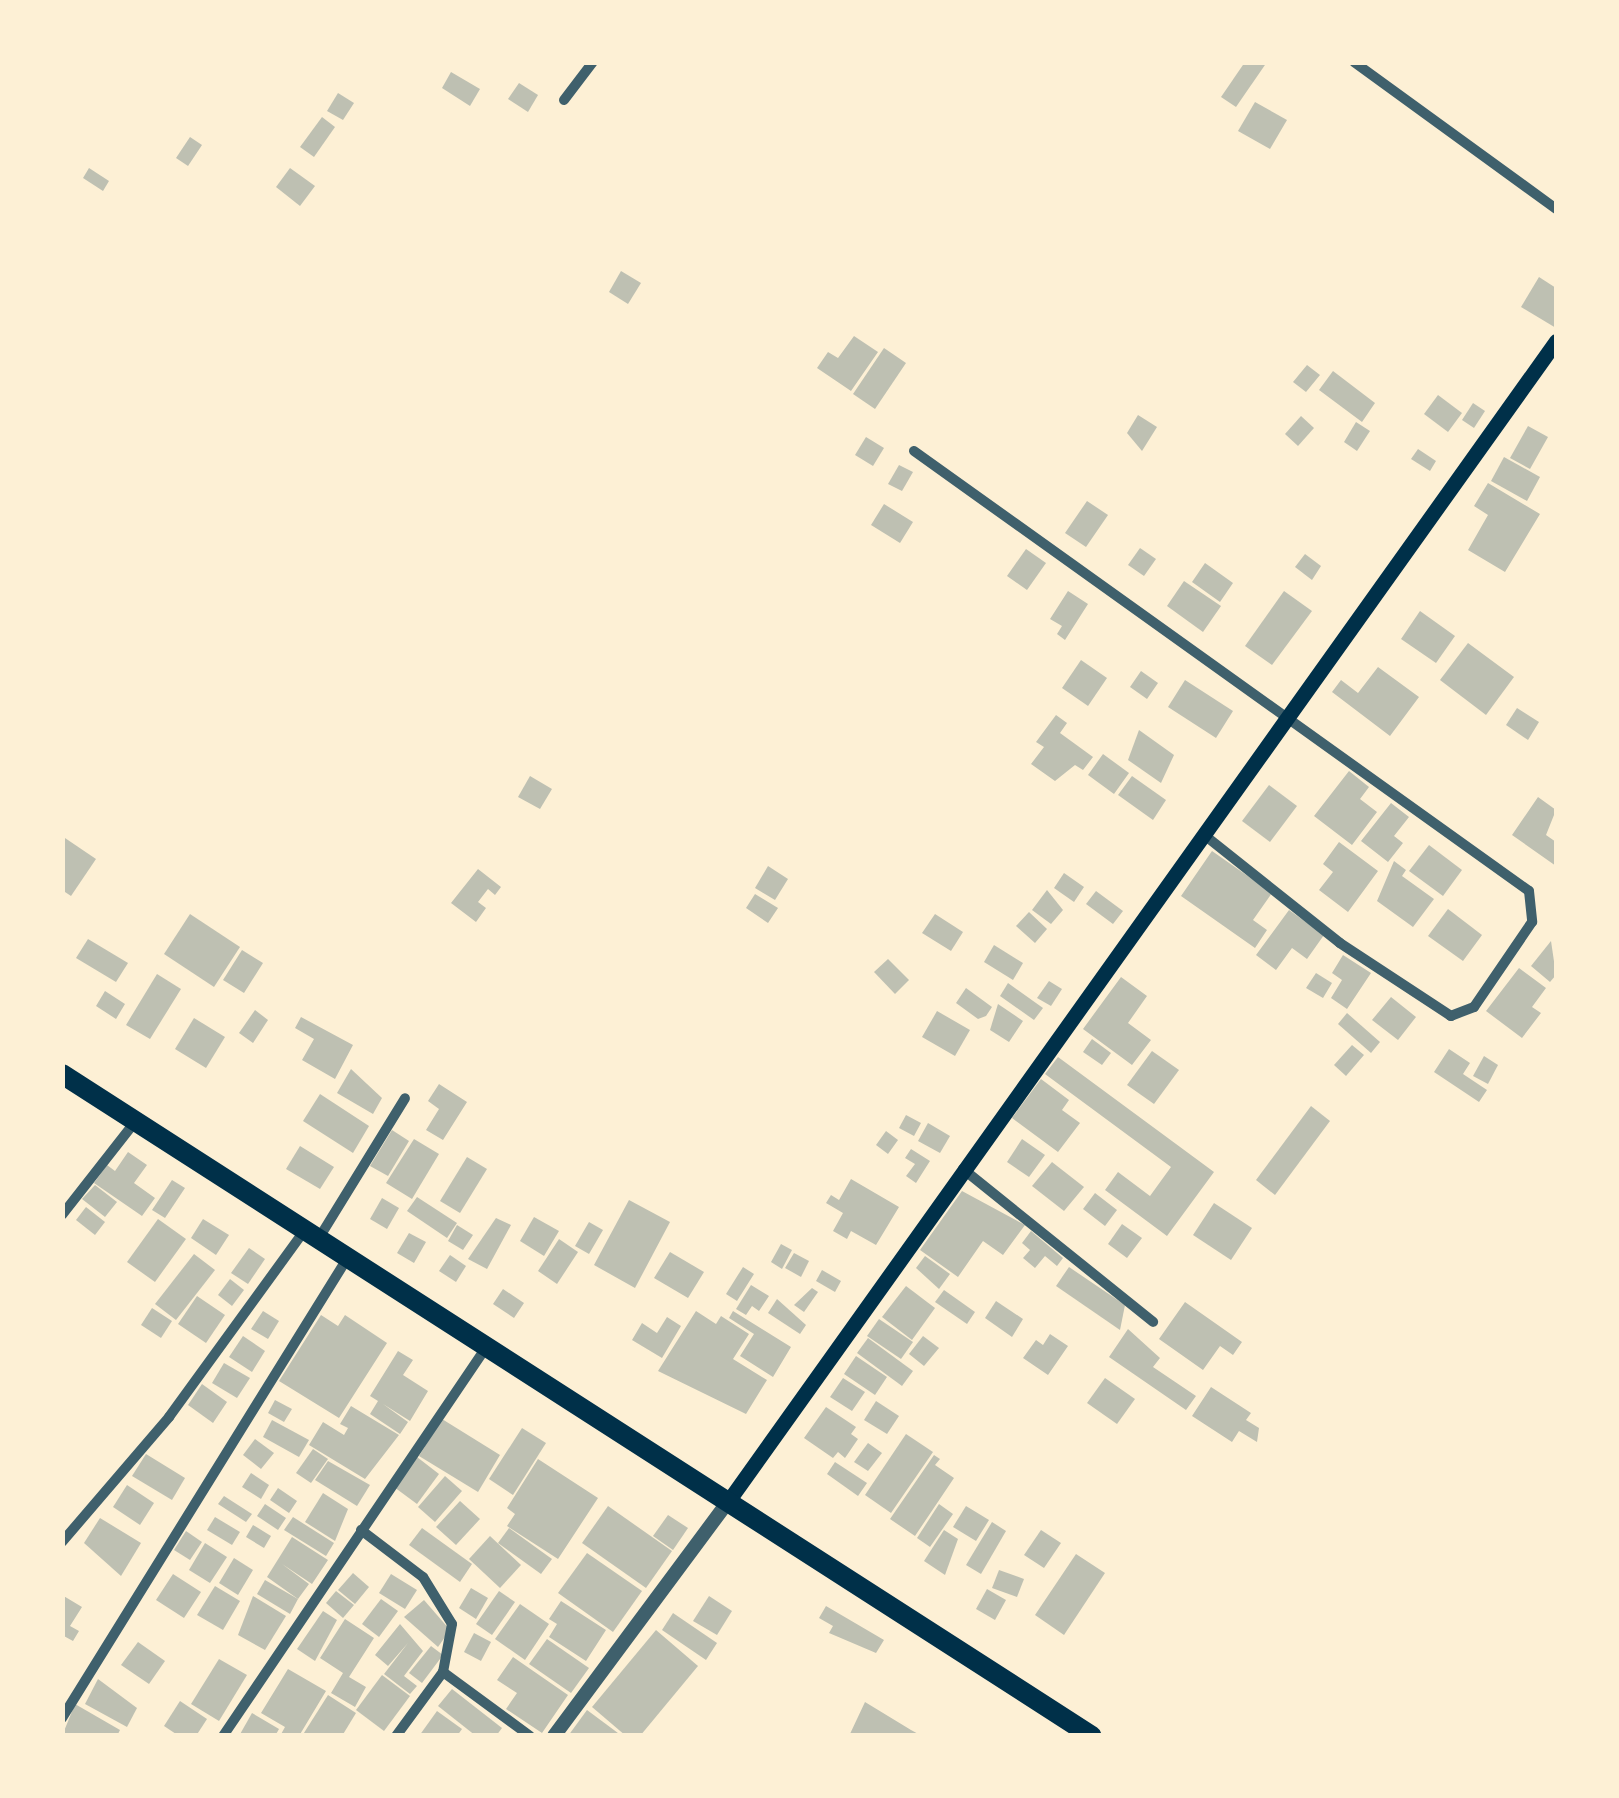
<!DOCTYPE html>
<html>
<head>
<meta charset="utf-8">
<style>
	body { margin:0 }
	#map { position:relative; width:1619px; height:1798px; overflow:hidden; background:#fdf0d5; font-family:"Noto Sans",sans-serif }
	div>[style] { position:absolute }
	[style*='--x'] { left:calc(var(--x)*1px); top:calc(var(--y)*1px); width:calc(var(--w)*1px); rotate:calc(var(--a)*1deg) }
	.building>* { inset:0; background:#bec0b2 }
	.minor>* { height:10px; margin:-5px; padding:0 5px; transform-origin:5px; border-radius:5px; background:#3f606c }
	.tertiary>* { height:14px; margin:-7px; padding:0 7px; transform-origin:7px; border-radius:7px; background:#3f606c }
	.secondary>* { height:15px; margin:-7.5px; padding:0 7.5px; transform-origin:7.5px; border-radius:7.5px; background:#003049 }
	.trunk>* { height:20px; margin:-10px; padding:0 10px; transform-origin:10px; border-radius:10px; background:#003049 }
	span { translate:-50% -50%; white-space:nowrap; text-align:center; line-height:1.15; -webkit-text-stroke:8px #fdf0d5; paint-order:stroke }
	.frame { position:absolute; inset:0; border:65px solid #fdf0d5; pointer-events:none }
</style>
</head>
<body>
<div id="map">
	<div class="building">
		<div style="clip-path:polygon(1245px 62px,1267px 62px,1236px 107px,1221px 97px)"></div>
		<div style="clip-path:polygon(451px 72px,480px 89px,470px 106px,442px 88px)"></div>
		<div style="clip-path:polygon(519px 83px,538px 95px,528px 112px,508px 99px)"></div>
		<div style="clip-path:polygon(338px 93px,354px 103px,343px 120px,327px 111px)"></div>
		<div style="clip-path:polygon(1255px 102px,1287px 120px,1270px 149px,1238px 131px)"></div>
		<div style="clip-path:polygon(322px 117px,335px 127px,314px 157px,300px 147px)"></div>
		<div style="clip-path:polygon(190px 137px,202px 145px,188px 166px,176px 158px)"></div>
		<div style="clip-path:polygon(89px 168px,109px 181px,103px 191px,83px 178px)"></div>
		<div style="clip-path:polygon(290px 168px,315px 186px,300px 206px,276px 187px)"></div>
		<div style="clip-path:polygon(621px 271px,641px 283px,628px 304px,609px 292px)"></div>
		<div style="clip-path:polygon(1539px 277px,1556px 288px,1556px 328px,1521px 307px)"></div>
		<div style="clip-path:polygon(854px 336px,878px 352px,851px 391px,817px 368px,828px 352px,838px 358px)"></div>
		<div style="clip-path:polygon(884px 348px,906px 363px,875px 409px,853px 394px)"></div>
		<div style="clip-path:polygon(1307px 365px,1320px 375px,1306px 392px,1293px 382px)"></div>
		<div style="clip-path:polygon(1333px 371px,1375px 403px,1362px 422px,1319px 390px)"></div>
		<div style="clip-path:polygon(1438px 395px,1462px 413px,1448px 432px,1424px 414px)"></div>
		<div style="clip-path:polygon(1473px 403px,1485px 411px,1474px 428px,1462px 420px)"></div>
		<div style="clip-path:polygon(1138px 415px,1157px 427px,1142px 451px,1127px 433px)"></div>
		<div style="clip-path:polygon(1301px 416px,1314px 428px,1298px 446px,1285px 434px)"></div>
		<div style="clip-path:polygon(1356px 422px,1370px 431px,1357px 451px,1344px 442px)"></div>
		<div style="clip-path:polygon(1528px 426px,1548px 437px,1530px 469px,1510px 458px)"></div>
		<div style="clip-path:polygon(866px 437px,884px 448px,873px 466px,855px 455px)"></div>
		<div style="clip-path:polygon(1418px 449px,1436px 461px,1430px 471px,1411px 459px)"></div>
		<div style="clip-path:polygon(1504px 457px,1540px 477px,1527px 501px,1491px 481px)"></div>
		<div style="clip-path:polygon(899px 465px,913px 472px,902px 491px,888px 484px)"></div>
		<div style="clip-path:polygon(1488px 483px,1540px 514px,1505px 572px,1468px 550px,1488px 515px,1474px 506px)"></div>
		<div style="clip-path:polygon(1087px 501px,1108px 515px,1086px 547px,1065px 533px)"></div>
		<div style="clip-path:polygon(884px 504px,913px 522px,900px 543px,871px 525px)"></div>
		<div style="clip-path:polygon(1140px 548px,1156px 559px,1144px 576px,1128px 565px)"></div>
		<div style="clip-path:polygon(1026px 549px,1046px 563px,1027px 590px,1007px 576px)"></div>
		<div style="clip-path:polygon(1305px 554px,1321px 566px,1312px 580px,1295px 567px)"></div>
		<div style="clip-path:polygon(1205px 563px,1233px 583px,1220px 602px,1192px 582px)"></div>
		<div style="clip-path:polygon(1184px 581px,1221px 606px,1203px 632px,1167px 606px)"></div>
		<div style="clip-path:polygon(1068px 591px,1088px 604px,1065px 640px,1057px 634px,1062px 626px,1050px 619px)"></div>
		<div style="clip-path:polygon(1284px 591px,1312px 611px,1272px 665px,1245px 646px)"></div>
		<div style="clip-path:polygon(1420px 611px,1455px 636px,1436px 663px,1401px 639px)"></div>
		<div style="clip-path:polygon(1468px 643px,1514px 677px,1486px 715px,1440px 680px)"></div>
		<div style="clip-path:polygon(1081px 660px,1107px 678px,1088px 706px,1062px 688px)"></div>
		<div style="clip-path:polygon(1378px 667px,1419px 697px,1390px 736px,1332px 692px,1341px 680px,1358px 693px)"></div>
		<div style="clip-path:polygon(1141px 671px,1158px 683px,1147px 699px,1130px 687px)"></div>
		<div style="clip-path:polygon(1185px 680px,1233px 711px,1216px 738px,1168px 707px)"></div>
		<div style="clip-path:polygon(1517px 708px,1539px 722px,1528px 740px,1506px 725px)"></div>
		<div style="clip-path:polygon(1056px 715px,1067px 723px,1060px 733px,1093px 757px,1083px 770px,1075px 765px,1055px 781px,1031px 764px,1044px 747px,1036px 742px)"></div>
		<div style="clip-path:polygon(1139px 730px,1174px 755px,1161px 783px,1128px 760px)"></div>
		<div style="clip-path:polygon(1103px 754px,1129px 773px,1114px 794px,1088px 775px)"></div>
		<div style="clip-path:polygon(1349px 771px,1369px 787px,1360px 799px,1377px 812px,1352px 845px,1314px 816px)"></div>
		<div style="clip-path:polygon(530px 776px,552px 789px,540px 809px,518px 797px)"></div>
		<div style="clip-path:polygon(1132px 776px,1166px 800px,1153px 820px,1118px 795px)"></div>
		<div style="clip-path:polygon(1269px 785px,1297px 806px,1270px 842px,1242px 821px)"></div>
		<div style="clip-path:polygon(1538px 797px,1556px 810px,1546px 835px,1556px 842px,1556px 866px,1512px 835px)"></div>
		<div style="clip-path:polygon(1391px 803px,1409px 817px,1394px 836px,1403px 843px,1388px 862px,1361px 841px)"></div>
		<div style="clip-path:polygon(62px 836px,96px 859px,71px 896px,62px 890px)"></div>
		<div style="clip-path:polygon(1339px 842px,1378px 871px,1348px 912px,1319px 890px,1333px 872px,1323px 864px)"></div>
		<div style="clip-path:polygon(1429px 845px,1462px 870px,1443px 896px,1409px 871px)"></div>
		<div style="clip-path:polygon(1212px 851px,1272px 893px,1253px 920px,1267px 930px,1255px 948px,1181px 896px)"></div>
		<div style="clip-path:polygon(1394px 861px,1406px 870px,1402px 876px,1434px 899px,1413px 927px,1377px 901px)"></div>
		<div style="clip-path:polygon(768px 866px,788px 879px,775px 900px,755px 888px)"></div>
		<div style="clip-path:polygon(478px 869px,501px 887px,495px 895px,488px 889px,478px 902px,486px 908px,476px 922px,451px 903px)"></div>
		<div style="clip-path:polygon(1064px 873px,1084px 887px,1074px 902px,1054px 888px)"></div>
		<div style="clip-path:polygon(1047px 890px,1063px 910px,1051px 924px,1032px 910px)"></div>
		<div style="clip-path:polygon(1096px 891px,1123px 911px,1113px 924px,1086px 904px)"></div>
		<div style="clip-path:polygon(755px 894px,778px 908px,768px 923px,746px 908px)"></div>
		<div style="clip-path:polygon(1448px 909px,1482px 935px,1463px 961px,1428px 936px)"></div>
		<div style="clip-path:polygon(1289px 910px,1324px 935px,1307px 959px,1292px 948px,1276px 970px,1256px 955px)"></div>
		<div style="clip-path:polygon(1029px 912px,1047px 929px,1035px 943px,1016px 926px)"></div>
		<div style="clip-path:polygon(190px 914px,240px 947px,214px 987px,164px 954px)"></div>
		<div style="clip-path:polygon(935px 914px,963px 932px,951px 951px,922px 933px)"></div>
		<div style="clip-path:polygon(88px 939px,128px 963px,116px 982px,76px 958px)"></div>
		<div style="clip-path:polygon(1551px 941px,1556px 975px,1550px 982px,1531px 966px)"></div>
		<div style="clip-path:polygon(994px 945px,1023px 963px,1013px 980px,984px 962px)"></div>
		<div style="clip-path:polygon(242px 950px,263px 963px,244px 993px,223px 980px)"></div>
		<div style="clip-path:polygon(1343px 955px,1371px 973px,1347px 1009px,1331px 998px,1342px 980px,1332px 973px)"></div>
		<div style="clip-path:polygon(888px 959px,909px 980px,895px 994px,874px 972px)"></div>
		<div style="clip-path:polygon(1519px 968px,1546px 988px,1532px 1007px,1541px 1013px,1522px 1038px,1486px 1011px)"></div>
		<div style="clip-path:polygon(1316px 973px,1332px 983px,1323px 998px,1306px 988px)"></div>
		<div style="clip-path:polygon(157px 974px,181px 989px,150px 1039px,126px 1025px)"></div>
		<div style="clip-path:polygon(1121px 977px,1147px 996px,1128px 1023px,1151px 1040px,1132px 1065px,1083px 1029px)"></div>
		<div style="clip-path:polygon(1049px 981px,1062px 989px,1051px 1006px,1037px 998px)"></div>
		<div style="clip-path:polygon(1008px 983px,1043px 1008px,1034px 1020px,1000px 996px)"></div>
		<div style="clip-path:polygon(966px 988px,992px 1007px,986px 1016px,978px 1019px,956px 1003px)"></div>
		<div style="clip-path:polygon(105px 991px,125px 1004px,116px 1019px,96px 1006px)"></div>
		<div style="clip-path:polygon(1391px 997px,1416px 1017px,1398px 1040px,1372px 1020px)"></div>
		<div style="clip-path:polygon(998px 1004px,1023px 1021px,1009px 1042px,990px 1030px)"></div>
		<div style="clip-path:polygon(255px 1010px,268px 1020px,253px 1043px,239px 1033px)"></div>
		<div style="clip-path:polygon(937px 1011px,970px 1030px,955px 1056px,922px 1037px)"></div>
		<div style="clip-path:polygon(1347px 1013px,1380px 1042px,1371px 1053px,1338px 1024px)"></div>
		<div style="clip-path:polygon(301px 1017px,353px 1045px,335px 1079px,302px 1060px,314px 1039px,295px 1028px)"></div>
		<div style="clip-path:polygon(194px 1018px,225px 1037px,206px 1068px,175px 1049px)"></div>
		<div style="clip-path:polygon(1092px 1039px,1111px 1053px,1102px 1065px,1083px 1052px)"></div>
		<div style="clip-path:polygon(1352px 1045px,1364px 1055px,1346px 1076px,1334px 1065px)"></div>
		<div style="clip-path:polygon(1449px 1049px,1470px 1063px,1463px 1074px,1487px 1090px,1479px 1102px,1434px 1072px)"></div>
		<div style="clip-path:polygon(1152px 1051px,1179px 1070px,1154px 1104px,1127px 1085px)"></div>
		<div style="clip-path:polygon(1484px 1056px,1498px 1065px,1488px 1084px,1473px 1076px)"></div>
		<div style="clip-path:polygon(1058px 1057px,1214px 1172px,1167px 1236px,1105px 1190px,1118px 1172px,1150px 1196px,1171px 1167px,1045px 1074px)"></div>
		<div style="clip-path:polygon(351px 1069px,382px 1098px,373px 1114px,337px 1093px)"></div>
		<div style="clip-path:polygon(1041px 1079px,1069px 1100px,1062px 1110px,1080px 1123px,1058px 1152px,1012px 1118px)"></div>
		<div style="clip-path:polygon(439px 1084px,467px 1102px,443px 1140px,426px 1130px,439px 1109px,428px 1101px)"></div>
		<div style="clip-path:polygon(320px 1094px,369px 1126px,353px 1153px,303px 1121px)"></div>
		<div style="clip-path:polygon(1311px 1106px,1330px 1121px,1275px 1195px,1256px 1180px)"></div>
		<div style="clip-path:polygon(906px 1115px,921px 1123px,914px 1136px,899px 1128px)"></div>
		<div style="clip-path:polygon(928px 1123px,950px 1136px,940px 1153px,918px 1141px)"></div>
		<div style="clip-path:polygon(392px 1130px,409px 1141px,388px 1176px,370px 1166px)"></div>
		<div style="clip-path:polygon(886px 1131px,898px 1140px,888px 1154px,876px 1145px)"></div>
		<div style="clip-path:polygon(414px 1139px,439px 1154px,412px 1199px,386px 1183px)"></div>
		<div style="clip-path:polygon(1022px 1139px,1045px 1155px,1029px 1177px,1007px 1162px)"></div>
		<div style="clip-path:polygon(300px 1146px,334px 1167px,320px 1189px,286px 1169px)"></div>
		<div style="clip-path:polygon(911px 1149px,930px 1161px,916px 1183px,906px 1176px,915px 1164px,905px 1158px)"></div>
		<div style="clip-path:polygon(128px 1152px,147px 1165px,134px 1183px,155px 1198px,142px 1216px,94px 1183px,107px 1165px,115px 1171px)"></div>
		<div style="clip-path:polygon(467px 1157px,487px 1169px,460px 1213px,440px 1201px)"></div>
		<div style="clip-path:polygon(1052px 1162px,1084px 1187px,1064px 1211px,1032px 1186px)"></div>
		<div style="clip-path:polygon(851px 1179px,899px 1207px,876px 1245px,851px 1231px,847px 1239px,833px 1231px,843px 1213px,826px 1203px,831px 1195px,839px 1200px)"></div>
		<div style="clip-path:polygon(172px 1180px,185px 1188px,165px 1218px,152px 1210px)"></div>
		<div style="clip-path:polygon(95px 1185px,117px 1202px,105px 1217px,82px 1199px)"></div>
		<div style="clip-path:polygon(962px 1191px,1025px 1225px,1003px 1255px,983px 1241px,958px 1277px,920px 1250px)"></div>
		<div style="clip-path:polygon(1095px 1193px,1117px 1210px,1105px 1226px,1083px 1209px)"></div>
		<div style="clip-path:polygon(417px 1197px,457px 1223px,447px 1238px,407px 1211px)"></div>
		<div style="clip-path:polygon(382px 1198px,399px 1208px,387px 1229px,370px 1219px)"></div>
		<div style="clip-path:polygon(629px 1200px,670px 1222px,635px 1288px,594px 1265px)"></div>
		<div style="clip-path:polygon(1214px 1203px,1252px 1228px,1231px 1260px,1193px 1235px)"></div>
		<div style="clip-path:polygon(86px 1207px,105px 1222px,95px 1235px,76px 1220px)"></div>
		<div style="clip-path:polygon(534px 1217px,559px 1231px,544px 1256px,520px 1241px)"></div>
		<div style="clip-path:polygon(496px 1218px,511px 1225px,487px 1269px,468px 1259px)"></div>
		<div style="clip-path:polygon(158px 1219px,186px 1239px,155px 1282px,127px 1262px)"></div>
		<div style="clip-path:polygon(203px 1219px,229px 1235px,216px 1255px,191px 1238px)"></div>
		<div style="clip-path:polygon(589px 1222px,603px 1230px,589px 1254px,575px 1246px)"></div>
		<div style="clip-path:polygon(1122px 1224px,1142px 1238px,1127px 1258px,1108px 1244px)"></div>
		<div style="clip-path:polygon(457px 1225px,473px 1235px,463px 1250px,448px 1241px)"></div>
		<div style="clip-path:polygon(1031px 1231px,1063px 1258px,1057px 1266px,1045px 1256px,1035px 1268px,1023px 1258px,1030px 1250px,1022px 1243px)"></div>
		<div style="clip-path:polygon(409px 1233px,426px 1242px,414px 1263px,397px 1253px)"></div>
		<div style="clip-path:polygon(559px 1239px,578px 1252px,557px 1284px,538px 1271px)"></div>
		<div style="clip-path:polygon(781px 1244px,792px 1250px,782px 1269px,771px 1262px)"></div>
		<div style="clip-path:polygon(249px 1248px,265px 1259px,248px 1284px,231px 1273px)"></div>
		<div style="clip-path:polygon(670px 1252px,704px 1272px,688px 1298px,654px 1278px)"></div>
		<div style="clip-path:polygon(794px 1253px,809px 1261px,801px 1277px,785px 1268px)"></div>
		<div style="clip-path:polygon(194px 1254px,215px 1270px,176px 1320px,155px 1304px)"></div>
		<div style="clip-path:polygon(450px 1255px,466px 1266px,456px 1282px,439px 1271px)"></div>
		<div style="clip-path:polygon(925px 1256px,950px 1274px,939px 1289px,916px 1268px)"></div>
		<div style="clip-path:polygon(743px 1267px,754px 1274px,737px 1301px,726px 1294px)"></div>
		<div style="clip-path:polygon(1069px 1267px,1125px 1305px,1120px 1330px,1056px 1286px)"></div>
		<div style="clip-path:polygon(822px 1270px,841px 1281px,835px 1292px,816px 1281px)"></div>
		<div style="clip-path:polygon(230px 1279px,244px 1290px,232px 1306px,218px 1295px)"></div>
		<div style="clip-path:polygon(751px 1285px,769px 1296px,759px 1311px,752px 1306px,746px 1315px,736px 1309px)"></div>
		<div style="clip-path:polygon(906px 1286px,935px 1308px,912px 1340px,882px 1317px)"></div>
		<div style="clip-path:polygon(812px 1288px,818px 1292px,804px 1312px,794px 1305px)"></div>
		<div style="clip-path:polygon(503px 1289px,524px 1303px,514px 1318px,493px 1304px)"></div>
		<div style="clip-path:polygon(944px 1290px,975px 1312px,967px 1324px,935px 1302px)"></div>
		<div style="clip-path:polygon(197px 1296px,225px 1315px,206px 1343px,178px 1324px)"></div>
		<div style="clip-path:polygon(777px 1299px,806px 1325px,800px 1334px,768px 1313px)"></div>
		<div style="clip-path:polygon(996px 1301px,1023px 1319px,1012px 1337px,985px 1318px)"></div>
		<div style="clip-path:polygon(1185px 1302px,1242px 1342px,1233px 1355px,1220px 1346px,1203px 1370px,1159px 1339px)"></div>
		<div style="clip-path:polygon(152px 1308px,172px 1321px,161px 1338px,141px 1325px)"></div>
		<div style="clip-path:polygon(263px 1311px,279px 1321px,268px 1339px,251px 1329px)"></div>
		<div style="clip-path:polygon(696px 1311px,716px 1324px,721px 1316px,749px 1334px,733px 1359px,767px 1380px,746px 1414px,658px 1371px)"></div>
		<div style="clip-path:polygon(733px 1311px,791px 1347px,773px 1377px,740px 1356px,754px 1334px,729px 1318px)"></div>
		<div style="clip-path:polygon(321px 1315px,338px 1326px,345px 1315px,387px 1343px,339px 1418px,279px 1381px)"></div>
		<div style="clip-path:polygon(667px 1317px,681px 1326px,662px 1358px,632px 1340px,642px 1323px,657px 1333px)"></div>
		<div style="clip-path:polygon(879px 1319px,913px 1342px,901px 1359px,867px 1336px)"></div>
		<div style="clip-path:polygon(1128px 1329px,1160px 1358px,1153px 1367px,1196px 1396px,1186px 1410px,1109px 1357px)"></div>
		<div style="clip-path:polygon(1050px 1334px,1068px 1346px,1048px 1375px,1023px 1358px,1036px 1340px,1043px 1345px)"></div>
		<div style="clip-path:polygon(243px 1336px,265px 1351px,252px 1372px,229px 1357px)"></div>
		<div style="clip-path:polygon(923px 1336px,939px 1348px,924px 1366px,909px 1354px)"></div>
		<div style="clip-path:polygon(868px 1338px,913px 1371px,902px 1386px,857px 1353px)"></div>
		<div style="clip-path:polygon(398px 1351px,413px 1360px,403px 1375px,428px 1391px,410px 1421px,383px 1404px,408px 1422px,400px 1434px,370px 1414px,378px 1401px,370px 1396px)"></div>
		<div style="clip-path:polygon(856px 1356px,887px 1377px,875px 1395px,844px 1374px)"></div>
		<div style="clip-path:polygon(224px 1363px,250px 1378px,237px 1398px,212px 1383px)"></div>
		<div style="clip-path:polygon(843px 1378px,865px 1392px,852px 1411px,830px 1397px)"></div>
		<div style="clip-path:polygon(1105px 1378px,1135px 1399px,1117px 1424px,1087px 1403px)"></div>
		<div style="clip-path:polygon(202px 1384px,227px 1402px,213px 1423px,188px 1405px)"></div>
		<div style="clip-path:polygon(1211px 1387px,1251px 1413px,1246px 1420px,1259px 1428px,1257px 1442px,1239px 1431px,1232px 1442px,1192px 1416px)"></div>
		<div style="clip-path:polygon(275px 1400px,292px 1409px,284px 1422px,268px 1413px)"></div>
		<div style="clip-path:polygon(876px 1401px,899px 1416px,887px 1434px,864px 1420px)"></div>
		<div style="clip-path:polygon(351px 1406px,399px 1435px,365px 1479px,309px 1445px,323px 1422px,344px 1435px,348px 1428px,340px 1424px)"></div>
		<div style="clip-path:polygon(826px 1407px,856px 1427px,851px 1434px,858px 1439px,845px 1458px,838px 1452px,833px 1458px,804px 1438px)"></div>
		<div style="clip-path:polygon(442px 1419px,500px 1455px,478px 1492px,419px 1456px)"></div>
		<div style="clip-path:polygon(272px 1420px,309px 1440px,299px 1457px,263px 1437px)"></div>
		<div style="clip-path:polygon(522px 1428px,546px 1443px,513px 1495px,489px 1479px)"></div>
		<div style="clip-path:polygon(906px 1434px,933px 1452px,891px 1513px,865px 1495px)"></div>
		<div style="clip-path:polygon(255px 1439px,274px 1453px,261px 1469px,243px 1455px)"></div>
		<div style="clip-path:polygon(868px 1443px,882px 1453px,868px 1471px,854px 1462px)"></div>
		<div style="clip-path:polygon(313px 1449px,328px 1459px,311px 1483px,296px 1473px)"></div>
		<div style="clip-path:polygon(146px 1454px,185px 1478px,172px 1500px,132px 1476px)"></div>
		<div style="clip-path:polygon(934px 1455px,940px 1459px,935px 1465px,954px 1478px,915px 1536px,890px 1519px)"></div>
		<div style="clip-path:polygon(417px 1457px,439px 1474px,417px 1504px,394px 1487px)"></div>
		<div style="clip-path:polygon(538px 1459px,598px 1498px,558px 1559px,507px 1526px,515px 1514px,507px 1508px)"></div>
		<div style="clip-path:polygon(328px 1461px,370px 1485px,357px 1506px,315px 1480px)"></div>
		<div style="clip-path:polygon(835px 1462px,867px 1483px,858px 1496px,827px 1474px)"></div>
		<div style="clip-path:polygon(251px 1473px,269px 1485px,261px 1499px,242px 1487px)"></div>
		<div style="clip-path:polygon(445px 1476px,462px 1491px,435px 1522px,418px 1507px)"></div>
		<div style="clip-path:polygon(127px 1485px,154px 1503px,140px 1525px,113px 1507px)"></div>
		<div style="clip-path:polygon(278px 1488px,297px 1501px,289px 1513px,270px 1500px)"></div>
		<div style="clip-path:polygon(323px 1493px,348px 1509px,335px 1541px,305px 1522px)"></div>
		<div style="clip-path:polygon(224px 1496px,252px 1514px,246px 1522px,218px 1504px)"></div>
		<div style="clip-path:polygon(460px 1501px,480px 1519px,456px 1545px,436px 1527px)"></div>
		<div style="clip-path:polygon(265px 1504px,286px 1518px,278px 1530px,257px 1516px)"></div>
		<div style="clip-path:polygon(939px 1504px,953px 1514px,930px 1547px,917px 1538px)"></div>
		<div style="clip-path:polygon(608px 1506px,672px 1551px,646px 1588px,582px 1543px)"></div>
		<div style="clip-path:polygon(966px 1506px,989px 1520px,976px 1541px,953px 1527px)"></div>
		<div style="clip-path:polygon(668px 1515px,688px 1528px,673px 1550px,653px 1536px)"></div>
		<div style="clip-path:polygon(215px 1517px,240px 1532px,232px 1545px,207px 1530px)"></div>
		<div style="clip-path:polygon(293px 1517px,334px 1543px,326px 1556px,284px 1530px)"></div>
		<div style="clip-path:polygon(100px 1518px,141px 1543px,121px 1576px,84px 1543px)"></div>
		<div style="clip-path:polygon(992px 1522px,1006px 1531px,981px 1574px,966px 1565px)"></div>
		<div style="clip-path:polygon(253px 1525px,271px 1536px,264px 1548px,246px 1537px)"></div>
		<div style="clip-path:polygon(422px 1528px,472px 1564px,460px 1582px,409px 1545px)"></div>
		<div style="clip-path:polygon(509px 1528px,552px 1559px,541px 1574px,498px 1543px)"></div>
		<div style="clip-path:polygon(944px 1530px,958px 1539px,945px 1575px,924px 1561px)"></div>
		<div style="clip-path:polygon(1041px 1530px,1061px 1543px,1044px 1568px,1024px 1555px)"></div>
		<div style="clip-path:polygon(186px 1531px,202px 1542px,190px 1560px,174px 1550px)"></div>
		<div style="clip-path:polygon(490px 1536px,521px 1565px,500px 1588px,469px 1559px)"></div>
		<div style="clip-path:polygon(292px 1537px,328px 1560px,312px 1584px,282px 1564px,309px 1584px,298px 1599px,267px 1577px)"></div>
		<div style="clip-path:polygon(205px 1543px,227px 1557px,210px 1583px,189px 1570px)"></div>
		<div style="clip-path:polygon(587px 1553px,642px 1591px,613px 1632px,558px 1593px)"></div>
		<div style="clip-path:polygon(1076px 1554px,1105px 1573px,1064px 1635px,1035px 1615px)"></div>
		<div style="clip-path:polygon(234px 1558px,253px 1570px,238px 1595px,219px 1583px)"></div>
		<div style="clip-path:polygon(999px 1570px,1024px 1579px,1017px 1597px,992px 1588px)"></div>
		<div style="clip-path:polygon(353px 1573px,369px 1587px,355px 1604px,338px 1590px)"></div>
		<div style="clip-path:polygon(173px 1574px,201px 1592px,184px 1618px,156px 1600px)"></div>
		<div style="clip-path:polygon(391px 1574px,417px 1590px,405px 1609px,379px 1593px)"></div>
		<div style="clip-path:polygon(265px 1580px,298px 1599px,290px 1614px,257px 1594px)"></div>
		<div style="clip-path:polygon(215px 1586px,240px 1601px,223px 1630px,197px 1615px)"></div>
		<div style="clip-path:polygon(471px 1588px,488px 1598px,476px 1619px,459px 1608px)"></div>
		<div style="clip-path:polygon(987px 1589px,1006px 1600px,995px 1620px,976px 1609px)"></div>
		<div style="clip-path:polygon(336px 1591px,354px 1605px,343px 1618px,326px 1603px)"></div>
		<div style="clip-path:polygon(499px 1591px,515px 1602px,492px 1635px,476px 1624px)"></div>
		<div style="clip-path:polygon(62px 1595px,82px 1607px,70px 1626px,79px 1631px,73px 1641px,62px 1635px)"></div>
		<div style="clip-path:polygon(253px 1596px,286px 1616px,265px 1650px,238px 1635px)"></div>
		<div style="clip-path:polygon(709px 1596px,732px 1611px,717px 1635px,693px 1621px)"></div>
		<div style="clip-path:polygon(381px 1599px,398px 1611px,379px 1637px,362px 1624px)"></div>
		<div style="clip-path:polygon(424px 1600px,450px 1630px,438px 1647px,404px 1617px)"></div>
		<div style="clip-path:polygon(561px 1601px,606px 1630px,586px 1661px,549px 1637px,557px 1624px,549px 1619px)"></div>
		<div style="clip-path:polygon(520px 1604px,549px 1624px,525px 1660px,495px 1639px)"></div>
		<div style="clip-path:polygon(826px 1606px,884px 1640px,876px 1653px,829px 1633px,833px 1626px,819px 1618px)"></div>
		<div style="clip-path:polygon(323px 1611px,337px 1620px,315px 1661px,297px 1649px)"></div>
		<div style="clip-path:polygon(673px 1613px,717px 1643px,706px 1660px,662px 1630px)"></div>
		<div style="clip-path:polygon(345px 1619px,374px 1638px,349px 1677px,366px 1687px,355px 1707px,331px 1693px,343px 1673px,320px 1658px)"></div>
		<div style="clip-path:polygon(400px 1624px,423px 1651px,404px 1676px,417px 1686px,410px 1694px,384px 1674px,408px 1643px,388px 1666px,375px 1655px)"></div>
		<div style="clip-path:polygon(656px 1630px,698px 1666px,640px 1736px,626px 1736px,592px 1707px)"></div>
		<div style="clip-path:polygon(474px 1633px,491px 1642px,481px 1661px,464px 1652px)"></div>
		<div style="clip-path:polygon(547px 1639px,589px 1668px,571px 1693px,529px 1664px)"></div>
		<div style="clip-path:polygon(138px 1642px,165px 1661px,149px 1684px,121px 1665px)"></div>
		<div style="clip-path:polygon(431px 1646px,443px 1655px,422px 1683px,409px 1673px)"></div>
		<div style="clip-path:polygon(513px 1657px,568px 1695px,542px 1733px,506px 1709px,517px 1693px,497px 1680px)"></div>
		<div style="clip-path:polygon(219px 1659px,247px 1675px,219px 1721px,191px 1704px)"></div>
		<div style="clip-path:polygon(288px 1669px,326px 1691px,299px 1736px,280px 1736px,285px 1727px,261px 1713px)"></div>
		<div style="clip-path:polygon(382px 1675px,410px 1696px,384px 1731px,356px 1710px)"></div>
		<div style="clip-path:polygon(98px 1679px,137px 1708px,127px 1727px,85px 1704px)"></div>
		<div style="clip-path:polygon(452px 1689px,502px 1728px,496px 1736px,476px 1736px,438px 1706px)"></div>
		<div style="clip-path:polygon(328px 1695px,356px 1713px,342px 1736px,302px 1736px)"></div>
		<div style="clip-path:polygon(180px 1701px,207px 1719px,196px 1736px,179px 1736px,164px 1726px)"></div>
		<div style="clip-path:polygon(865px 1702px,911px 1730px,922px 1736px,849px 1736px)"></div>
		<div style="clip-path:polygon(75px 1704px,120px 1730px,117px 1736px,62px 1736px)"></div>
		<div style="clip-path:polygon(587px 1710px,622px 1736px,568px 1736px)"></div>
		<div style="clip-path:polygon(437px 1711px,462px 1729px,457px 1736px,419px 1736px)"></div>
		<div style="clip-path:polygon(252px 1713px,279px 1729px,275px 1736px,239px 1736px)"></div>
	</div>
	<div class="minor">
		<div style="--x:1354;--y:62;--w:250;--a:36"></div>
		<div style="--x:564;--y:100;--w:48;--a:-52.7"></div>
		<div style="--x:914;--y:451;--w:756;--a:35.58"></div>
		<div style="--x:1529;--y:891;--w:31;--a:84"></div>
		<div style="--x:1532;--y:922;--w:103;--a:124.3"></div>
		<div style="--x:1474;--y:1007;--w:25;--a:159"></div>
		<div style="--x:1451;--y:1016;--w:133;--a:-146.7"></div>
		<div style="--x:1340;--y:943;--w:174;--a:-141.5"></div>
		<div style="--x:963;--y:1169;--w:244;--a:38.8"></div>
		<div style="--x:62;--y:1215;--w:118;--a:-51.9"></div>
		<div style="--x:319;--y:1238;--w:164;--a:-58.4"></div>
		<div style="--x:361;--y:1530;--w:78;--a:37.2"></div>
		<div style="--x:423;--y:1577;--w:55;--a:58.3"></div>
		<div style="--x:452;--y:1624;--w:49;--a:100.6"></div>
		<div style="--x:443;--y:1672;--w:79;--a:126.3"></div>
		<div style="--x:62;--y:1542;--w:165;--a:-49.4"></div>
		<div style="--x:169;--y:1417;--w:230;--a:-54"></div>
		<div style="--x:443;--y:1672;--w:108;--a:36.3"></div>
		<div style="--x:62;--y:1718;--w:543;--a:-58.18"></div>
		<div style="--x:223;--y:1736;--w:470;--a:-55.9"></div>
	</div>
	<div class="tertiary">
		<div style="--x:554;--y:1736;--w:294;--a:-53.4"></div>
	</div>
	<div class="secondary">
		<div style="--x:729;--y:1500;--w:1424;--a:-54.49"></div>
	</div>
	<div class="trunk">
		<div style="--x:62;--y:1074;--w:1224;--a:32.73"></div>
	</div>
	<div class="frame"></div>
</div>
</body>
</html>
